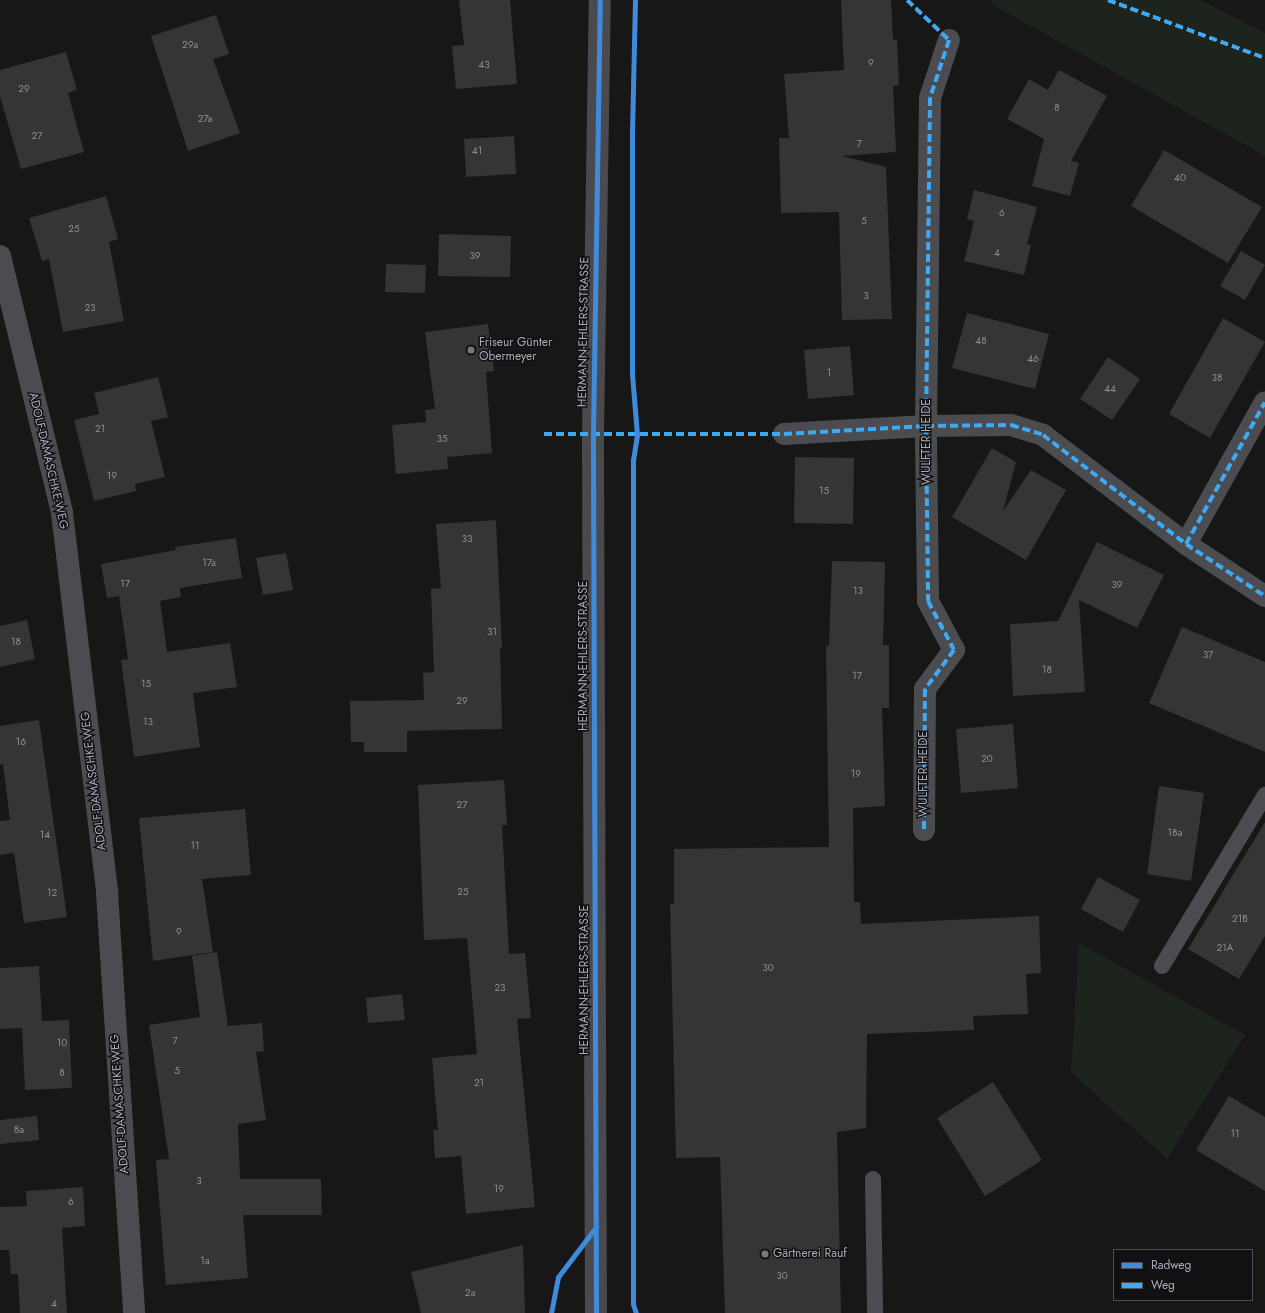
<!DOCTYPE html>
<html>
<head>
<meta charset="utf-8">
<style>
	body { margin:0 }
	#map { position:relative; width:1265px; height:1313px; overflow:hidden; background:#171717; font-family:Jost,sans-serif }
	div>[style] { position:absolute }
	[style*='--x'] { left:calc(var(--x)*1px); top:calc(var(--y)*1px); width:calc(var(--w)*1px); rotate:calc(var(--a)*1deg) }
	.green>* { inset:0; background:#1d241e }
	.building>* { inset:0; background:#353536 }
	.lane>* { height:16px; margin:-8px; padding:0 8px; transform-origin:8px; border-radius:8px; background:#4b4c50 }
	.street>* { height:22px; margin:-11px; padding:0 11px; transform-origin:11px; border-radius:11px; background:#4b4c50 }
	.secondary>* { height:22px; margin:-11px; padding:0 11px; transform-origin:11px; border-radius:11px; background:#4a4a4e }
	.quiet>* { height:4px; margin-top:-2px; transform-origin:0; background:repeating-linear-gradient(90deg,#3fa9f5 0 8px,transparent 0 12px) }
	.cycleway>* { height:5px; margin:-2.5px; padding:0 2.5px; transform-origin:2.5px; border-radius:2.5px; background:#408adc }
	.dots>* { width:11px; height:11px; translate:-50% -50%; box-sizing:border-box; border:2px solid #111113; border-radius:50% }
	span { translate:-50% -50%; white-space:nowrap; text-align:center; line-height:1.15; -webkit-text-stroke:3px #111113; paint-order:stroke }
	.number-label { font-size:10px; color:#8b8f98 }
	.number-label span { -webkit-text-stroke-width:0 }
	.street-label { font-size:12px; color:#a8adb8 }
	.poi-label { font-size:12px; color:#a8adb8 }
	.left { translate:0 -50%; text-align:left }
	.legend { position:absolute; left:1113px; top:1249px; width:140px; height:52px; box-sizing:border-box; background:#111113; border:1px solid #4d4f55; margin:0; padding:5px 7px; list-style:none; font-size:12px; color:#a8adb8 }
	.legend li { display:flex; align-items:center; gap:8px; height:20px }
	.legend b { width:20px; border:1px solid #4d4f55 }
</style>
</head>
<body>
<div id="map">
	<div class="green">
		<div style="clip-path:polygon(991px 0,1200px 0,1265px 33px,1265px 156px,991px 4px)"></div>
		<div style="clip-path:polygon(1079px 943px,1245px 1035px,1167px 1159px,1071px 1072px)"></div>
	</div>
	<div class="building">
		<div style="clip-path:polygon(459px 0,510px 0,517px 84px,456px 89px,452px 46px,464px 45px)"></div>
		<div style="clip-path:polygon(841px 0,891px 0,893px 40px,897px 40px,899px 85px,893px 86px,896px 152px,842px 156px,886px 167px,892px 319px,842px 320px,839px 212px,781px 213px,779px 138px,789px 138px,784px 74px,844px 70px)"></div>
		<div style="clip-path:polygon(216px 15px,229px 54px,213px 59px,240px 133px,188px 151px,151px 36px)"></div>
		<div style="clip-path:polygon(66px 52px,77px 90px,68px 93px,84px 152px,21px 169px,0 96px,0 70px)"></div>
		<div style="clip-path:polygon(1059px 70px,1107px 96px,1071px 161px,1079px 163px,1070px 196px,1032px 186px,1044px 139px,1007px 119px,1029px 79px,1048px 90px)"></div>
		<div style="clip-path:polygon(514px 136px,516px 174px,466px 177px,464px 139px)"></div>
		<div style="clip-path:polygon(1164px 150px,1262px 207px,1228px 263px,1131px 206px)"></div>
		<div style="clip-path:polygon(974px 190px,1037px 207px,1027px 244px,1031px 245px,1024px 275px,964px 261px,974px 221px,967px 219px)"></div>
		<div style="clip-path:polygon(106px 196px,118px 239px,109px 242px,124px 321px,63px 332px,49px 259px,42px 261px,29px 218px)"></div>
		<div style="clip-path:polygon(439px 234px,511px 236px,510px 277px,438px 276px)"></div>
		<div style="clip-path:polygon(1241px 251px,1265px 265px,1245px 300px,1220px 286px)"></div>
		<div style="clip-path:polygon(386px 264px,426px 265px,425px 293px,385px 292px)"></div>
		<div style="clip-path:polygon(967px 313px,1049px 334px,1035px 389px,952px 368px)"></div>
		<div style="clip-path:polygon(1223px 318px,1265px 342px,1210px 438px,1169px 414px)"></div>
		<div style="clip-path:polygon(488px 324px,494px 371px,486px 372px,492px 453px,447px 457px,448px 469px,396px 474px,392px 425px,426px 422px,425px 410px,435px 409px,425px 332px)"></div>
		<div style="clip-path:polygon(850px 346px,854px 395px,808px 399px,804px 350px)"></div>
		<div style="clip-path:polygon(1108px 357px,1140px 379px,1112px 420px,1080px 399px)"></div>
		<div style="clip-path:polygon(158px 377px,168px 417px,151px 421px,165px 477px,135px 484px,136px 491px,94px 501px,74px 420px,99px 414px,94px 393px)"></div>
		<div style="clip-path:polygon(992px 448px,1016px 462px,1003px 511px,1031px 470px,1066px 490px,1026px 560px,952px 517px)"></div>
		<div style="clip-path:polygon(795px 457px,854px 458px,853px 524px,794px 523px)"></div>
		<div style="clip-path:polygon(496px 520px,502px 648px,500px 648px,502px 729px,407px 731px,407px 752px,364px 752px,364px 742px,351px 742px,350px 701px,424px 700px,423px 673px,434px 672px,431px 589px,441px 588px,436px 524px)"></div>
		<div style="clip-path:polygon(236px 538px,242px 578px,180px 588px,181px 597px,160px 601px,167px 652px,230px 643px,237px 687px,193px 693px,200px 747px,134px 757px,121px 660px,128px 659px,119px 596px,107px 598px,101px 564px,176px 550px,175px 547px)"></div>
		<div style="clip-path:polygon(1097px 542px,1164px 575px,1137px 628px,1079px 600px,1085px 692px,1013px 696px,1010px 624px,1058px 621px)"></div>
		<div style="clip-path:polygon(286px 553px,293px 590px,263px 595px,256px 558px)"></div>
		<div style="clip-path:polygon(832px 561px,885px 562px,883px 645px,889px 645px,889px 708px,882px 708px,885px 806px,853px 808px,854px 902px,860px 902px,861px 924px,1039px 916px,1041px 973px,1026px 974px,1028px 1014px,973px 1016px,974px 1030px,867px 1034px,866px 1128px,837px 1132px,841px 1313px,725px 1313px,720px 1157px,676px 1158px,670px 904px,674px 904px,674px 849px,829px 847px,826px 646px,829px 646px)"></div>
		<div style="clip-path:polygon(27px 620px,35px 659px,0 667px,0 626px)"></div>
		<div style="clip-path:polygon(1182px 627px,1265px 662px,1265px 752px,1149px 703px)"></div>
		<div style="clip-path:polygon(39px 720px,67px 917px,24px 923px,14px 853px,0 855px,0 821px,10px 820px,3px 764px,0 765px,0 726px)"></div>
		<div style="clip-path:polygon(1013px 724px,1018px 788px,961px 793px,956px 729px)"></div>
		<div style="clip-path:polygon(504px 780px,507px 825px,502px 825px,509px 954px,525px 953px,531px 1018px,517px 1019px,535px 1207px,466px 1214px,461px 1156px,435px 1158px,433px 1130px,438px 1130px,432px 1058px,477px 1054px,467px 938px,424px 940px,418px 785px)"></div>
		<div style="clip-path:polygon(1159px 786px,1204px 793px,1191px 881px,1147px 874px)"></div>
		<div style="clip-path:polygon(245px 809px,251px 875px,202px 879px,213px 952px,153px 961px,139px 818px)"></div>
		<div style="clip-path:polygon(1265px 822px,1265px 936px,1239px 979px,1188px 949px)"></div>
		<div style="clip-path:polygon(1098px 877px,1140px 900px,1123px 932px,1081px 909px)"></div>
		<div style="clip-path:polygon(217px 952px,228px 1026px,262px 1023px,264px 1051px,256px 1052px,266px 1120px,238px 1124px,240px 1179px,321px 1179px,322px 1215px,243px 1215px,248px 1278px,166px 1285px,156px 1160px,169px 1159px,149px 1025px,200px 1017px,192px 956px)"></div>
		<div style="clip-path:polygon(39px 966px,42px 1021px,69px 1020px,72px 1088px,25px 1090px,22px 1028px,0 1029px,0 968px)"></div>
		<div style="clip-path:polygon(402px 994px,405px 1020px,368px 1023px,366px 998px)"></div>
		<div style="clip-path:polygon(993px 1082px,1042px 1160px,985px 1196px,937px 1118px)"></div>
		<div style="clip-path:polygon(1229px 1096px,1265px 1117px,1265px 1191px,1196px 1150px)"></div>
		<div style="clip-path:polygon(37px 1116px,39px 1140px,0 1144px,0 1120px)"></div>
		<div style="clip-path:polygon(83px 1187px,85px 1226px,62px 1228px,67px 1313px,20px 1313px,18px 1274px,11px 1274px,9px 1250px,0 1250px,0 1207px,27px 1206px,26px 1191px)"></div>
		<div style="clip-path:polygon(523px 1245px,525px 1313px,421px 1313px,411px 1272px)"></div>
	</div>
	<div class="lane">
		<div style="--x:1162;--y:966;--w:200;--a:-58.9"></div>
		<div style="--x:873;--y:1179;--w:134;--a:89.1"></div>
	</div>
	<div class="street">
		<div style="--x:0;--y:256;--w:264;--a:76.4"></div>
		<div style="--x:62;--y:513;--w:383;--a:83.2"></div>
		<div style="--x:107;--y:893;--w:421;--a:86.3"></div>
		<div style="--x:784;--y:434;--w:142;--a:-3.2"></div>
		<div style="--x:926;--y:426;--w:85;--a:-0.7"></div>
		<div style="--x:1011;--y:425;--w:34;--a:17"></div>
		<div style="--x:1043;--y:435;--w:180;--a:37.3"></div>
		<div style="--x:1186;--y:544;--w:95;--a:33.4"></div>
		<div style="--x:1186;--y:544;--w:162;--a:-60.9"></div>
		<div style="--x:924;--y:830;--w:141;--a:-89.6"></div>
		<div style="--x:925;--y:689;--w:49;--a:-53.4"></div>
		<div style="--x:954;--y:650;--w:55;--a:-118"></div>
		<div style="--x:928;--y:601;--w:175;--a:-90.7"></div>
		<div style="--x:926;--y:426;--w:328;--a:-89.3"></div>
		<div style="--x:930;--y:98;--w:61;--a:-71.9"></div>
	</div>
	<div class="secondary">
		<div style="--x:596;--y:1313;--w:880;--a:-90.2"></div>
		<div style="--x:593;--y:433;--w:433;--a:-89.1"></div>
	</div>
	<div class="quiet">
		<div style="--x:907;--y:0;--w:58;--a:43.6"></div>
		<div style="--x:949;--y:40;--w:61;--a:108.1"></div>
		<div style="--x:930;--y:98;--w:328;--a:90.7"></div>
		<div style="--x:926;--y:426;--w:175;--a:89.3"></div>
		<div style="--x:928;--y:601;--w:55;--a:62"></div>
		<div style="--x:954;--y:650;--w:49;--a:126.6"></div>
		<div style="--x:925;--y:689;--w:141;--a:90.4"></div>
		<div style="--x:1108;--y:0;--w:167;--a:20.3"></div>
		<div style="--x:544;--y:434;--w:240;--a:0"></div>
		<div style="--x:784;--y:434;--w:142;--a:-3.2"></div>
		<div style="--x:926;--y:426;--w:85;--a:-0.7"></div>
		<div style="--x:1011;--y:425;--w:34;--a:17"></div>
		<div style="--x:1043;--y:435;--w:180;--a:37.3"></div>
		<div style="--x:1186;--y:544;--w:95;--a:33.4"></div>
		<div style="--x:1186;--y:544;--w:162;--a:-60.9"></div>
	</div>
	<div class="cycleway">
		<div style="--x:635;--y:0;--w:135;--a:91.3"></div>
		<div style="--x:632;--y:135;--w:239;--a:90"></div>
		<div style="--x:632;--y:374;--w:61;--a:85.3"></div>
		<div style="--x:637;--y:435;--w:25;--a:99"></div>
		<div style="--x:633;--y:460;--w:844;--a:90"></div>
		<div style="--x:633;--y:1304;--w:9;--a:72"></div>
		<div style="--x:551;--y:1313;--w:37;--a:-79"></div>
		<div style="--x:558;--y:1277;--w:63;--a:-52.8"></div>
		<div style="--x:596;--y:1313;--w:880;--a:-90.2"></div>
		<div style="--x:593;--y:433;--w:433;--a:-89.1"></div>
	</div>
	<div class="dots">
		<div style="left:471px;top:350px;background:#757880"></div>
		<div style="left:765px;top:1254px;background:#757880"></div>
	</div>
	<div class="number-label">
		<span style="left:190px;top:45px">29a</span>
		<span style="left:871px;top:63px">9</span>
		<span style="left:484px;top:65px">43</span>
		<span style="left:24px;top:89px">29</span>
		<span style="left:1057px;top:108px">8</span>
		<span style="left:205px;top:119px">27a</span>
		<span style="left:37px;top:136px">27</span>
		<span style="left:859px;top:144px">7</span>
		<span style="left:477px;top:151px">41</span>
		<span style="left:1180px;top:178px">40</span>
		<span style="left:1002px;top:213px">6</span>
		<span style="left:864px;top:221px">5</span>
		<span style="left:74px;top:229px">25</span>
		<span style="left:997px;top:253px">4</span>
		<span style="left:475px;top:256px">39</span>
		<span style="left:866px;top:296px">3</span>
		<span style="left:90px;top:308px">23</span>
		<span style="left:981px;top:341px">48</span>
		<span style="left:1033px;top:359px">46</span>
		<span style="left:829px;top:373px">1</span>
		<span style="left:1217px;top:378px">38</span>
		<span style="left:1110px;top:389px">44</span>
		<span style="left:100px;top:429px">21</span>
		<span style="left:442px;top:439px">35</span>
		<span style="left:112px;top:476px">19</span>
		<span style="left:824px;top:491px">15</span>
		<span style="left:467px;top:539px">33</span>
		<span style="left:209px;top:563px">17a</span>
		<span style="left:125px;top:584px">17</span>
		<span style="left:1117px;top:585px">39</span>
		<span style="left:858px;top:591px">13</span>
		<span style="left:492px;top:632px">31</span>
		<span style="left:16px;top:642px">18</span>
		<span style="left:1208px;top:655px">37</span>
		<span style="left:1047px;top:670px">18</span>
		<span style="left:857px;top:676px">17</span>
		<span style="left:146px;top:684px">15</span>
		<span style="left:462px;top:701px">29</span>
		<span style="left:148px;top:722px">13</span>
		<span style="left:21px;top:742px">16</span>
		<span style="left:987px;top:759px">20</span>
		<span style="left:856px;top:774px">19</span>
		<span style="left:462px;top:805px">27</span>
		<span style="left:1175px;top:833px">18a</span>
		<span style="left:45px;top:835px">14</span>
		<span style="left:195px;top:846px">11</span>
		<span style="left:463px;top:892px">25</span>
		<span style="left:52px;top:893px">12</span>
		<span style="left:1240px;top:919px">21B</span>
		<span style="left:179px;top:932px">9</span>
		<span style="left:1225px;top:948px">21A</span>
		<span style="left:768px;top:968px">30</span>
		<span style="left:500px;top:988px">23</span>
		<span style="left:175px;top:1041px">7</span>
		<span style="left:62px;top:1043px">10</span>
		<span style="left:177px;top:1071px">5</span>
		<span style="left:62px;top:1073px">8</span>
		<span style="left:479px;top:1083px">21</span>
		<span style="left:19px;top:1130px">8a</span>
		<span style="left:1235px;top:1134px">11</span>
		<span style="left:199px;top:1181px">3</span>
		<span style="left:499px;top:1189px">19</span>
		<span style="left:71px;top:1202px">6</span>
		<span style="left:205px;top:1261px">1a</span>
		<span style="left:782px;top:1276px">30</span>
		<span style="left:470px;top:1293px">2a</span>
		<span style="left:54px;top:1304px">4</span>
	</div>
	<div class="street-label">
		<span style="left:584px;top:332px;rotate:-89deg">HERMANN-EHLERS-STRASSE</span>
		<span style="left:927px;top:442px;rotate:-90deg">WULFTER HEIDE</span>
		<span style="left:48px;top:461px;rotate:77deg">ADOLF-DAMASCHKE-WEG</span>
		<span style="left:584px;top:656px;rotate:-90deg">HERMANN-EHLERS-STRASSE</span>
		<span style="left:924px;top:774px;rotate:-90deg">WULFTER HEIDE</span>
		<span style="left:94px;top:781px;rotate:-97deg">ADOLF-DAMASCHKE-WEG</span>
		<span style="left:585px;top:980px;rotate:-90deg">HERMANN-EHLERS-STRASSE</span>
		<span style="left:120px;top:1104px;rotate:-94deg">ADOLF-DAMASCHKE-WEG</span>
	</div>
	<div class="poi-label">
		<span class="left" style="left:479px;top:350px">Friseur Günter<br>Obermeyer</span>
		<span class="left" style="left:773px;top:1254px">Gärtnerei Rauf</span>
	</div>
	<ul class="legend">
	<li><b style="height:5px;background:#408adc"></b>Radweg</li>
	<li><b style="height:5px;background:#3fa9f5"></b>Weg</li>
	</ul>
</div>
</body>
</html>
